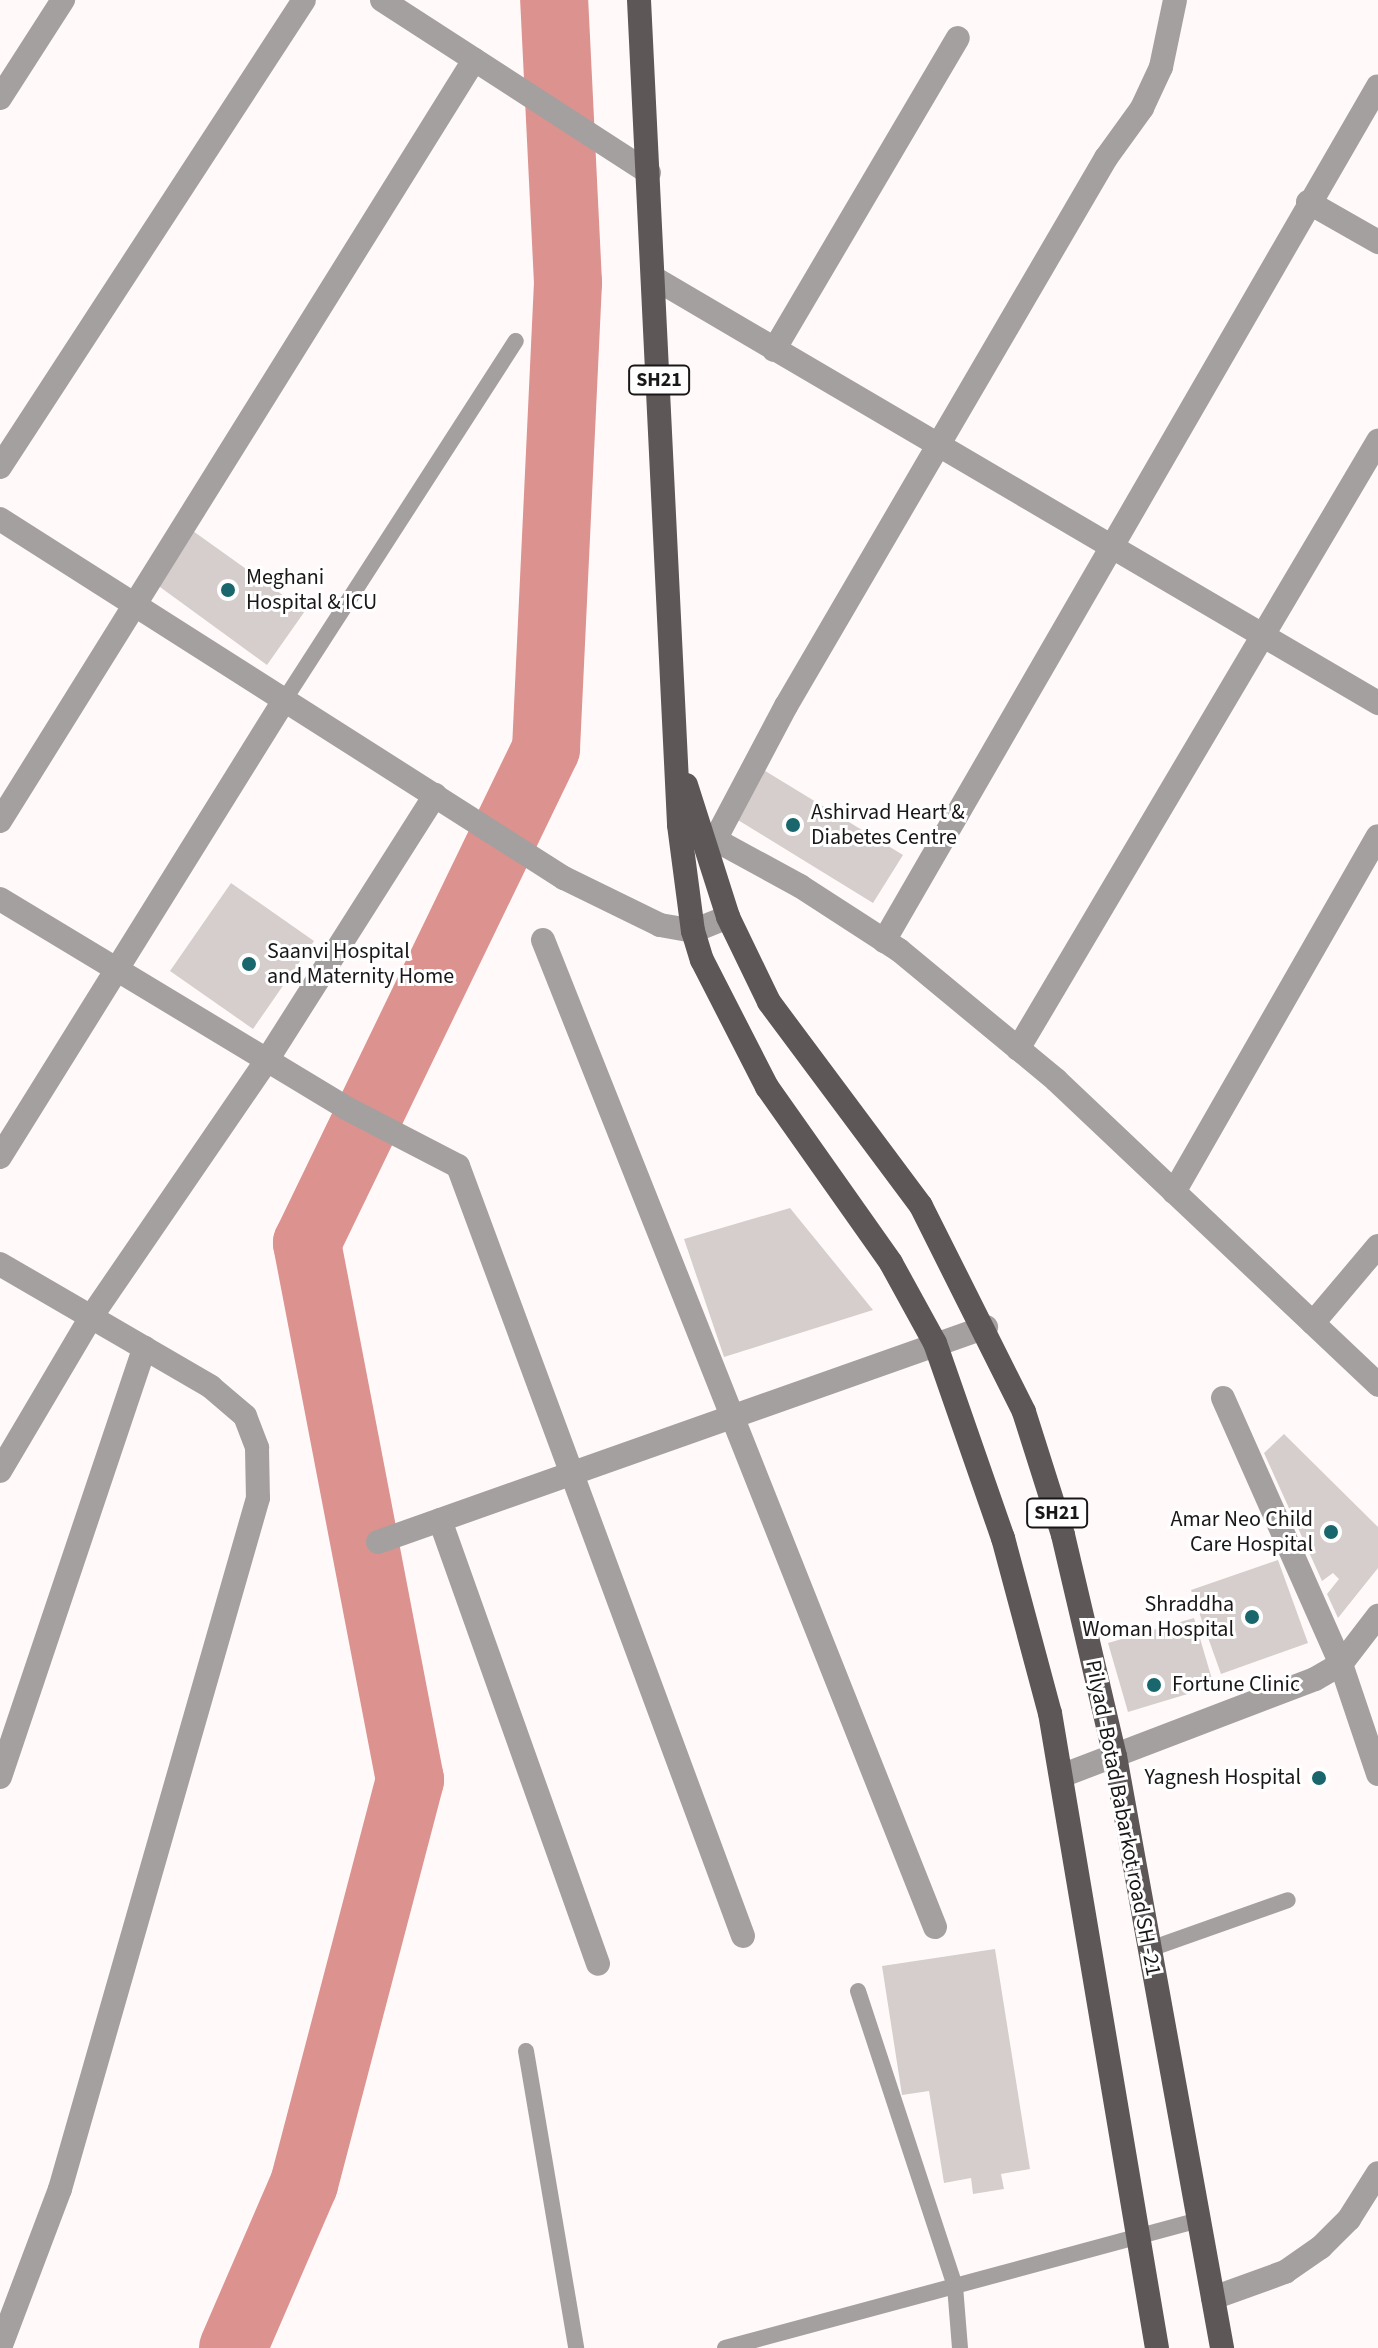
<!DOCTYPE html>
<html>
<head>
<meta charset="utf-8">
<style>
	body { margin:0 }
	#map { position:relative; width:1378px; height:2348px; overflow:hidden; background:#fffaf9; font-family:"Source Sans 3",sans-serif }
	div>[style] { position:absolute }
	[style*='--x'] { left:calc(var(--x)*1px); top:calc(var(--y)*1px); width:calc(var(--w)*1px); rotate:calc(var(--a)*1deg) }
	.river>* { height:68px; margin:-34px; padding:0 34px; transform-origin:34px; border-radius:34px; background:#dc928f }
	.building>* { inset:0; background:#d6cecd }
	.lane>* { height:16px; margin:-8px; padding:0 8px; transform-origin:8px; border-radius:8px; background:#a4a0a0 }
	.street>* { height:24px; margin:-12px; padding:0 12px; transform-origin:12px; border-radius:12px; background:#a4a0a0 }
	.primary>* { height:24px; margin:-12px; padding:0 12px; transform-origin:12px; border-radius:12px; background:#5d5757 }
	.dots>* { width:22px; height:22px; translate:-50% -50%; box-sizing:border-box; border:4px solid #fff; border-radius:50% }
	span { translate:-50% -50%; white-space:nowrap; text-align:center; line-height:1.15; -webkit-text-stroke:6px #fff; paint-order:stroke }
	.shield-label span { padding:2px 6px; background:#fff; border:2px solid; border-radius:6px; -webkit-text-stroke-width:0 }
	.shield-label { font-size:20px; color:#1a1717; font-weight:700 }
	.poi-label { font-size:22px; color:#1a1717 }
	.left { translate:0 -50%; text-align:left }
	.right { translate:-100% -50%; text-align:right }
	.street-label { font-size:22px; color:#1a1717 }
</style>
</head>
<body>
<div id="map">
	<div class="river">
		<div style="--x:233;--y:2348;--w:179;--a:-66.6"></div>
		<div style="--x:304;--y:2184;--w:418;--a:-75.3"></div>
		<div style="--x:410;--y:1780;--w:547;--a:-100.86"></div>
		<div style="--x:307;--y:1243;--w:549;--a:-64.18"></div>
		<div style="--x:546;--y:749;--w:467;--a:-87.3"></div>
		<div style="--x:568;--y:283;--w:283;--a:-92.8"></div>
	</div>
	<div class="building">
		<div style="clip-path:polygon(186px 526px,305px 611px,267px 665px,149px 579px)"></div>
		<div style="clip-path:polygon(762px 769px,903px 855px,873px 903px,733px 817px)"></div>
		<div style="clip-path:polygon(231px 883px,314px 941px,253px 1029px,170px 971px)"></div>
		<div style="clip-path:polygon(790px 1208px,873px 1310px,724px 1357px,684px 1239px)"></div>
		<div style="clip-path:polygon(1284px 1434px,1378px 1527px,1378px 1568px,1338px 1618px,1327px 1594px,1339px 1579px,1333px 1573px,1322px 1581px,1264px 1453px)"></div>
		<div style="clip-path:polygon(1278px 1560px,1308px 1643px,1221px 1674px,1191px 1590px)"></div>
		<div style="clip-path:polygon(1194px 1618px,1214px 1686px,1128px 1712px,1108px 1643px)"></div>
		<div style="clip-path:polygon(995px 1949px,1030px 2169px,1001px 2174px,1004px 2189px,973px 2194px,971px 2178px,944px 2183px,929px 2091px,902px 2095px,882px 1966px)"></div>
	</div>
	<div class="lane">
		<div style="--x:285;--y:699;--w:426;--a:-57.2"></div>
		<div style="--x:1150;--y:1949;--w:146;--a:-19.5"></div>
		<div style="--x:858;--y:1991;--w:311;--a:71.8"></div>
		<div style="--x:955;--y:2286;--w:62;--a:85.4"></div>
		<div style="--x:526;--y:2051;--w:301;--a:80.4"></div>
		<div style="--x:725;--y:2348;--w:491;--a:-15.1"></div>
	</div>
	<div class="street">
		<div style="--x:382;--y:0;--w:318;--a:32.9"></div>
		<div style="--x:0;--y:98;--w:117;--a:-57.3"></div>
		<div style="--x:1308;--y:202;--w:81;--a:29.7"></div>
		<div style="--x:654;--y:278;--w:840;--a:30.41"></div>
		<div style="--x:774;--y:350;--w:362;--a:-59.5"></div>
		<div style="--x:0;--y:467;--w:557;--a:-56.94"></div>
		<div style="--x:0;--y:519;--w:669;--a:32.48"></div>
		<div style="--x:564;--y:878;--w:107;--a:26.1"></div>
		<div style="--x:660;--y:925;--w:34;--a:10"></div>
		<div style="--x:693;--y:931;--w:38;--a:-22"></div>
		<div style="--x:0;--y:821;--w:897;--a:-58.08"></div>
		<div style="--x:701;--y:832;--w:113;--a:28.6"></div>
		<div style="--x:800;--y:886;--w:118;--a:32.9"></div>
		<div style="--x:899;--y:950;--w:204;--a:39.6"></div>
		<div style="--x:1056;--y:1080;--w:444;--a:43.4"></div>
		<div style="--x:715;--y:840;--w:152;--a:-62.1"></div>
		<div style="--x:786;--y:706;--w:635;--a:-59.72"></div>
		<div style="--x:1106;--y:158;--w:62;--a:-54.2"></div>
		<div style="--x:1142;--y:108;--w:45;--a:-65.1"></div>
		<div style="--x:1161;--y:67;--w:68;--a:-78.2"></div>
		<div style="--x:0;--y:899;--w:404;--a:31.1"></div>
		<div style="--x:346;--y:1108;--w:126;--a:27.4"></div>
		<div style="--x:458;--y:1166;--w:821;--a:69.69"></div>
		<div style="--x:543;--y:940;--w:1062;--a:68.34"></div>
		<div style="--x:884;--y:941;--w:987;--a:-59.98"></div>
		<div style="--x:1018;--y:1049;--w:707;--a:-59.37"></div>
		<div style="--x:0;--y:1157;--w:539;--a:-58.11"></div>
		<div style="--x:1174;--y:1192;--w:410;--a:-60.2"></div>
		<div style="--x:0;--y:1264;--w:244;--a:30.2"></div>
		<div style="--x:211;--y:1387;--w:45;--a:40.5"></div>
		<div style="--x:245;--y:1416;--w:34;--a:69"></div>
		<div style="--x:257;--y:1448;--w:50;--a:88.9"></div>
		<div style="--x:258;--y:1498;--w:719;--a:105.99"></div>
		<div style="--x:60;--y:2189;--w:170;--a:110.7"></div>
		<div style="--x:1313;--y:1323;--w:101;--a:-49.8"></div>
		<div style="--x:1223;--y:1398;--w:291;--a:66.1"></div>
		<div style="--x:1341;--y:1664;--w:116;--a:71.4"></div>
		<div style="--x:0;--y:1471;--w:179;--a:-59.4"></div>
		<div style="--x:91;--y:1317;--w:311;--a:-55.6"></div>
		<div style="--x:267;--y:1060;--w:314;--a:-57.6"></div>
		<div style="--x:440;--y:1520;--w:471;--a:70.4"></div>
		<div style="--x:378;--y:1542;--w:645;--a:-19.47"></div>
		<div style="--x:1061;--y:1776;--w:272;--a:-20.9"></div>
		<div style="--x:1315;--y:1679;--w:30;--a:-30"></div>
		<div style="--x:1341;--y:1664;--w:61;--a:-52.4"></div>
		<div style="--x:0;--y:1777;--w:453;--a:-71.4"></div>
		<div style="--x:1213;--y:2298;--w:77;--a:-19.9"></div>
		<div style="--x:1285;--y:2272;--w:44;--a:-34.8"></div>
		<div style="--x:1321;--y:2247;--w:40;--a:-45"></div>
		<div style="--x:1349;--y:2219;--w:54;--a:-57.8"></div>
	</div>
	<div class="primary">
		<div style="--x:639;--y:0;--w:826;--a:87.22"></div>
		<div style="--x:679;--y:825;--w:107;--a:82.5"></div>
		<div style="--x:693;--y:931;--w:30;--a:73"></div>
		<div style="--x:702;--y:960;--w:143;--a:62.9"></div>
		<div style="--x:767;--y:1087;--w:215;--a:54.8"></div>
		<div style="--x:891;--y:1263;--w:91;--a:61.2"></div>
		<div style="--x:935;--y:1343;--w:207;--a:70.8"></div>
		<div style="--x:1003;--y:1538;--w:181;--a:75"></div>
		<div style="--x:1050;--y:1713;--w:644;--a:80.44"></div>
		<div style="--x:686;--y:785;--w:139;--a:72.3"></div>
		<div style="--x:728;--y:917;--w:94;--a:64.2"></div>
		<div style="--x:769;--y:1002;--w:254;--a:53.3"></div>
		<div style="--x:921;--y:1206;--w:230;--a:63.4"></div>
		<div style="--x:1024;--y:1412;--w:129;--a:72.4"></div>
		<div style="--x:1063;--y:1535;--w:227;--a:76.8"></div>
		<div style="--x:1115;--y:1756;--w:602;--a:79.75"></div>
	</div>
	<div class="dots">
		<div style="left:228px;top:590px;background:#19676c"></div>
		<div style="left:793px;top:825px;background:#19676c"></div>
		<div style="left:249px;top:964px;background:#19676c"></div>
		<div style="left:1331px;top:1532px;background:#19676c"></div>
		<div style="left:1252px;top:1617px;background:#19676c"></div>
		<div style="left:1154px;top:1685px;background:#19676c"></div>
		<div style="left:1319px;top:1778px;background:#19676c"></div>
	</div>
	<div class="shield-label">
		<span style="left:659px;top:380px">SH21</span>
		<span style="left:1057px;top:1513px">SH21</span>
	</div>
	<div class="poi-label">
		<span class="left" style="left:246px;top:590px">Meghani<br>Hospital &amp; ICU</span>
		<span class="left" style="left:811px;top:825px">Ashirvad Heart &amp;<br>Diabetes Centre</span>
		<span class="left" style="left:267px;top:964px">Saanvi Hospital<br>and Maternity Home</span>
		<span class="right" style="left:1313px;top:1532px">Amar Neo Child<br>Care Hospital</span>
		<span class="right" style="left:1234px;top:1617px">Shraddha<br>Woman Hospital</span>
		<span class="left" style="left:1172px;top:1685px">Fortune Clinic</span>
		<span class="right" style="left:1301px;top:1778px">Yagnesh Hospital</span>
	</div>
	<div class="street-label">
		<span style="left:1123px;top:1818px;rotate:79deg">Pilyad -Botad Babarkot road SH -21</span>
	</div>
</div>
</body>
</html>
